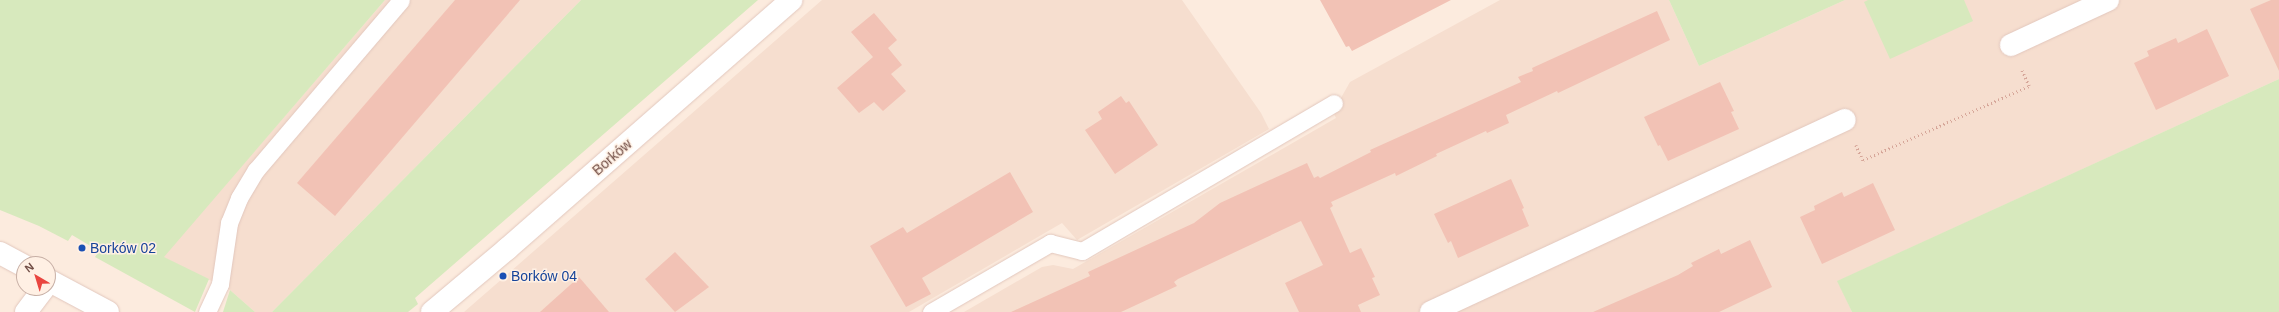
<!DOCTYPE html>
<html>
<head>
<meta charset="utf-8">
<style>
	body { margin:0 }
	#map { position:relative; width:2279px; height:312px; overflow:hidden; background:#fcebde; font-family:Helvetica,sans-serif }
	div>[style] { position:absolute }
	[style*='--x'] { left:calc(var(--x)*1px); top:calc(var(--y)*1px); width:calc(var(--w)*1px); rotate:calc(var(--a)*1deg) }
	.residential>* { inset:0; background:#f6decf }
	.green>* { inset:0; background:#d7e9bd }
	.building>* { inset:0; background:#f2c2b5 }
	.path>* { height:2.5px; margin-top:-1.25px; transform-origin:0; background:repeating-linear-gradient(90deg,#d6a699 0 1px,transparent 0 4px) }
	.roads { filter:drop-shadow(0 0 1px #e2c7bd) drop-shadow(0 0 1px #e2c7bd) }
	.lane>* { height:17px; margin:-8.5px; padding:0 8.5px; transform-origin:8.5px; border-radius:8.5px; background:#fff }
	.street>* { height:22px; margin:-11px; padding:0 11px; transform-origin:11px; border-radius:11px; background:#fff }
	.secondary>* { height:22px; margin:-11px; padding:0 11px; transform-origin:11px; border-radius:11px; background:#fff }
	.dots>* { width:11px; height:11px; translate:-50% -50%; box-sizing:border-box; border:2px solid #fff0e4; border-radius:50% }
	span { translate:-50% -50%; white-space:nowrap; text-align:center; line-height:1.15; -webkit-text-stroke:3px #fff0e4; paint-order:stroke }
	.street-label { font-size:14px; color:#724e46 }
	.transit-label { font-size:14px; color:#164399 }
	.left { translate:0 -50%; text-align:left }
	.north { position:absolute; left:16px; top:256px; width:40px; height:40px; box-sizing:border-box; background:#fff0e4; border:1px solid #c7afa5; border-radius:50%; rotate:322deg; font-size:11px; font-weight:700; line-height:16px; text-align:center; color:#724e46 }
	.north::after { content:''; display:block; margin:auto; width:14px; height:18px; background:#e94640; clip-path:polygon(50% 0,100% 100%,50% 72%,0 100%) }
</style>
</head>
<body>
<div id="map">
	<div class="residential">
		<div style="clip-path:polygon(385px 0,581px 0,272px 312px,255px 312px,230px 290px,163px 257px)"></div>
		<div style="clip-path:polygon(822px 0,1182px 0,1261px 113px,1269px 129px,1077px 240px,1062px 223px,909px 312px,464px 312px)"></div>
		<div style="clip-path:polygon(1500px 0,1669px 0,1699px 66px,1845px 0,2279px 0,2279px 79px,1838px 281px,1852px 312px,964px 312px,1042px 267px,1053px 265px,1073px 269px,1336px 118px,1333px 112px,1350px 82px)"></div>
	</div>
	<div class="green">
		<div style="clip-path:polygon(0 0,385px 0,164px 257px,209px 279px,195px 312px,95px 257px,99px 251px,72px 235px,68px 241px,39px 226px,0 210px)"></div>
		<div style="clip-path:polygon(581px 0,758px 0,415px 298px,418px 304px,408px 312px,272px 312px)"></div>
		<div style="clip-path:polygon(1669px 0,1845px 0,1699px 66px)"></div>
		<div style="clip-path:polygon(1868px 0,1964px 0,1973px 21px,1890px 59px,1864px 2px)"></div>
		<div style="clip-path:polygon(2279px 79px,2279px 312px,1852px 312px,1837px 281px)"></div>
		<div style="clip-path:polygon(230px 290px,255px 312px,223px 312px)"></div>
	</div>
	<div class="building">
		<div style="clip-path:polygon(455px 0,520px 0,335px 216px,297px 183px)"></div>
		<div style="clip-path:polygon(1320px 0,1451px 0,1352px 51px,1349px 46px,1346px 47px)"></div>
		<div style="clip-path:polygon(2271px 0,2279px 0,2279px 71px,2250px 9px)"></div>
		<div style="clip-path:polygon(1657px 11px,1670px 40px,1558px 93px,1557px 91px,1506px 115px,1509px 123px,1487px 133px,1486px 131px,1436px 154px,1437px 156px,1396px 176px,1395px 173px,1331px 202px,1333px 206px,1330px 208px,1350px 253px,1361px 248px,1375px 277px,1372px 278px,1380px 295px,1358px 305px,1361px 312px,1299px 312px,1285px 283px,1323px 265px,1301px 221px,1178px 279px,1174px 282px,1177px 286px,1121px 312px,1011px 312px,1090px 276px,1088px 272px,1194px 223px,1220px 203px,1307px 163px,1314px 178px,1318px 176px,1320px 178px,1371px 152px,1370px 150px,1521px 82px,1518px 77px,1533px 71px,1532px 68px)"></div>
		<div style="clip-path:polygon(874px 13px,897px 40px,888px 48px,902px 65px,891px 74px,906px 91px,883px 111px,874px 102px,859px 113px,837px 88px,873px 57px,851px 32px)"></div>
		<div style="clip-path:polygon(2207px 29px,2229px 76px,2156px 110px,2134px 63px,2149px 56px,2147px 51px,2176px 38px,2178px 43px)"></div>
		<div style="clip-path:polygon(1720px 82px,1734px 111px,1731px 112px,1739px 129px,1668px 161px,1660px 145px,1658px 146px,1644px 117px)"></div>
		<div style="clip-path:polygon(1121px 96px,1126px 103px,1129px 101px,1158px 145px,1115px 174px,1085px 130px,1102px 119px,1098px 112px)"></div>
		<div style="clip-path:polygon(1010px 172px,1033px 212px,922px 278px,931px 294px,906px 307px,870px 246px,903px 227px,907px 233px)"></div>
		<div style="clip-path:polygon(1511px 179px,1524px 208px,1522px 209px,1529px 226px,1458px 258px,1451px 241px,1448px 243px,1434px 214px)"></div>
		<div style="clip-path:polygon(1873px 183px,1895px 230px,1822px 264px,1800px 217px,1815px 210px,1814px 206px,1842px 192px,1844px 197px)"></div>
		<div style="clip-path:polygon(1750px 240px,1772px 287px,1738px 303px,1719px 312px,1593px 312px,1678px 275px,1693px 266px,1691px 263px,1719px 249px,1721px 254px)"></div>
		<div style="clip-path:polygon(675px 252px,709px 287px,675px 312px,645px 279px)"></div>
		<div style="clip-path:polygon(579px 277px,609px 312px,540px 312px)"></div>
	</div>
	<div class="path">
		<div style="--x:1856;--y:145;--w:17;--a:65"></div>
		<div style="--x:1863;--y:160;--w:182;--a:-24"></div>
		<div style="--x:2029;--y:86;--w:19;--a:-115"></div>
	</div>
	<div class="roads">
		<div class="lane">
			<div style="--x:207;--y:312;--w:31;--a:-65"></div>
			<div style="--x:220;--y:284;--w:62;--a:-81.6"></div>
			<div style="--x:229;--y:223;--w:27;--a:-68"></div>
			<div style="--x:239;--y:198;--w:33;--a:-59"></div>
			<div style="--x:256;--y:170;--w:223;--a:-49.5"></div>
			<div style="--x:931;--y:312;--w:138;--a:-30.1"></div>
			<div style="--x:1050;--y:243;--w:33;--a:14"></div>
			<div style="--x:1082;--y:251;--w:292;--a:-30.4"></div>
		</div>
		<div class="street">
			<div style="--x:2011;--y:45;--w:107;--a:-24.9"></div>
			<div style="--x:26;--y:312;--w:30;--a:-53"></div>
			<div style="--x:1431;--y:312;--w:456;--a:-24.9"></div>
		</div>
		<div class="secondary">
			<div style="--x:0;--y:253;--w:27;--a:28"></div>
			<div style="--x:48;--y:280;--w:68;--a:28.1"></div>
			<div style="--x:432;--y:312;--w:98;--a:-40"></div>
			<div style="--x:507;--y:249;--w:378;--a:-41.2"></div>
		</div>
	</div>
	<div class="dots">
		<div style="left:82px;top:248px;background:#1a4fb4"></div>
		<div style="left:503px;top:276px;background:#1a4fb4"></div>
	</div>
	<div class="street-label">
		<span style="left:612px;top:157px;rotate:-41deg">Borków</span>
	</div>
	<div class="transit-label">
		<span class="left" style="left:90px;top:248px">Borków 02</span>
		<span class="left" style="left:511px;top:276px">Borków 04</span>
	</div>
	<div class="north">N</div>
</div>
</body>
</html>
